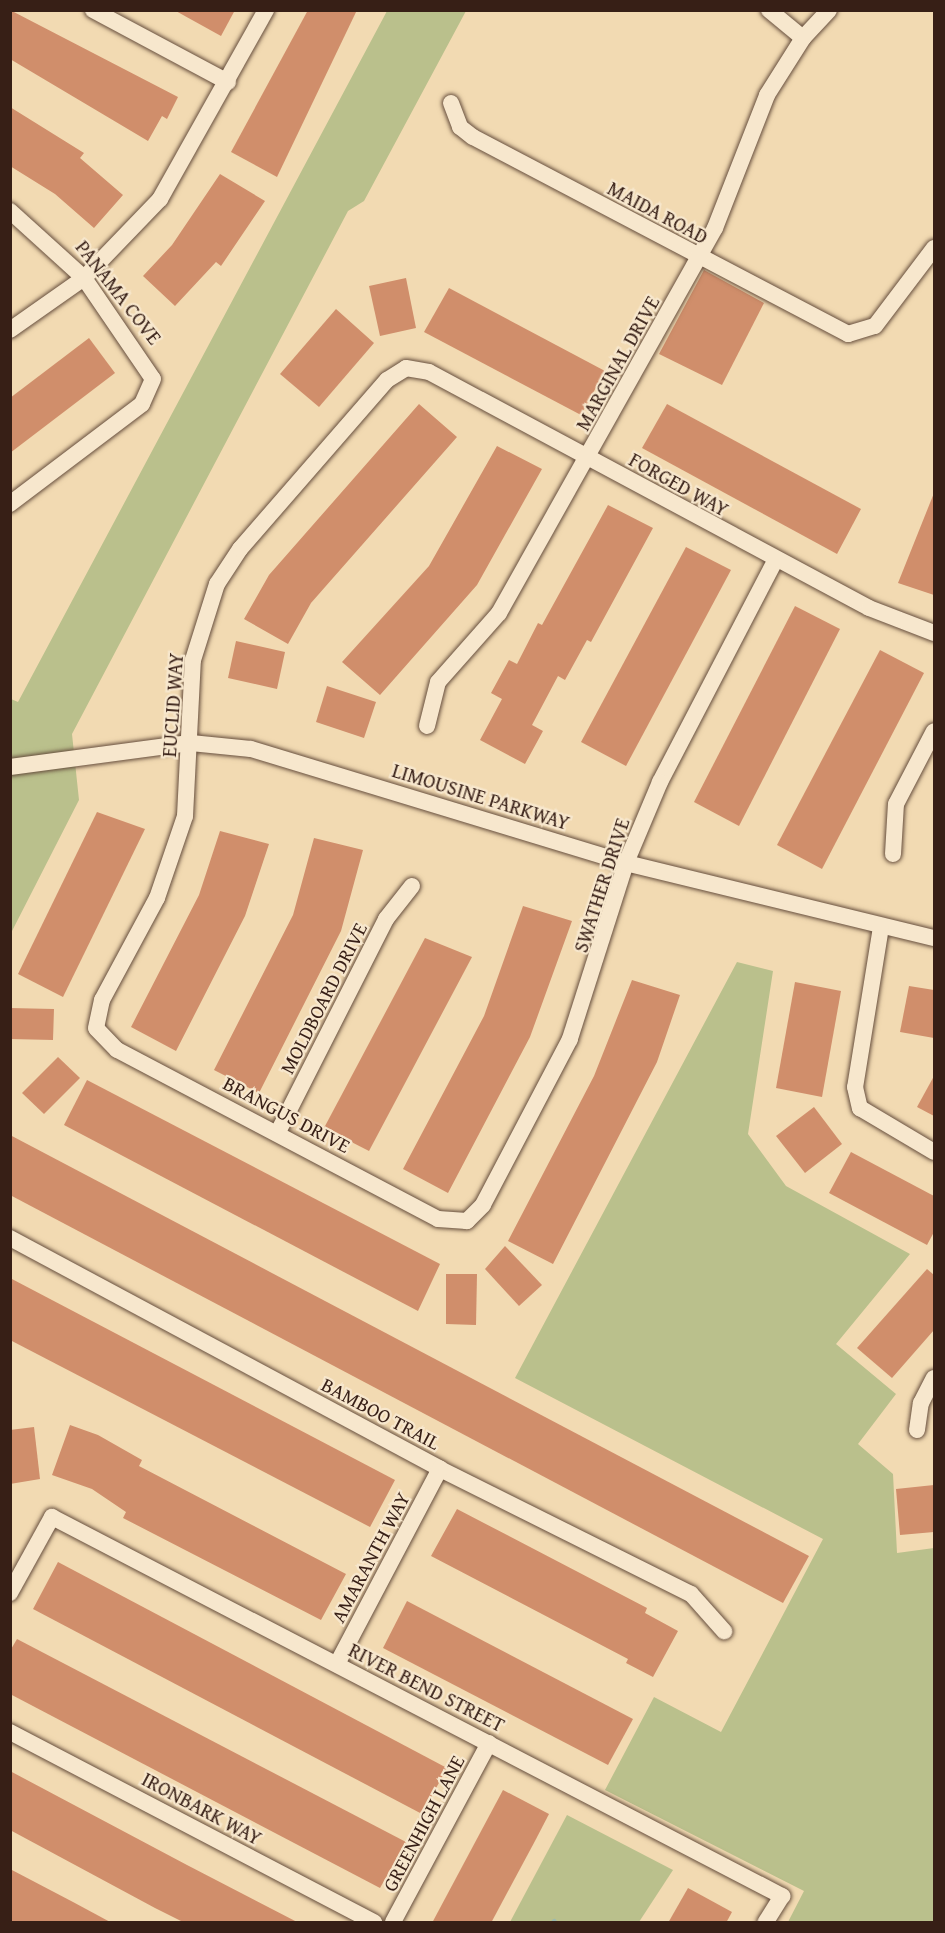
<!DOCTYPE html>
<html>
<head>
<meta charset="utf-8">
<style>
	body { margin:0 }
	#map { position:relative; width:945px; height:1933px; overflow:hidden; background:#f2dab2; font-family:"Gentium Book Plus",serif }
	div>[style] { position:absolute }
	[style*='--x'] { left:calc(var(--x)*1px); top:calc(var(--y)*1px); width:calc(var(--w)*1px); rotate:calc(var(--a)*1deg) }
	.green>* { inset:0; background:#bac08c }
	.stream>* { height:4.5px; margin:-2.25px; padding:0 2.25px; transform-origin:2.25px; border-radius:2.25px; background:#9bbab0 }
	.building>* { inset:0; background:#d08e6b }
	.roads { filter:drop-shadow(0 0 2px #664e3d) drop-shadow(0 0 2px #664e3d) }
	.minor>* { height:16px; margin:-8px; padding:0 8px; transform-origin:8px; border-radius:8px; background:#f7e7cd }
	span { translate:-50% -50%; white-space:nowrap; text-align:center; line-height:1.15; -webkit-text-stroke:4.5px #f7e7cd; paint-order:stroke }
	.street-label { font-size:20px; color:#371f16 }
	.frame { position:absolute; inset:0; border:12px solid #371f16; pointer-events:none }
</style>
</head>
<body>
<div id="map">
	<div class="green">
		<div style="clip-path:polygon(387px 11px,466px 11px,364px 201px,348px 211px,72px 734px,79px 800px,11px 933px,11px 699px,18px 702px)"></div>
		<div style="clip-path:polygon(737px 962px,773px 971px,748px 1134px,786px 1186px,910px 1254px,836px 1344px,896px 1394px,858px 1444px,893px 1474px,897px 1553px,934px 1548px,934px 1922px,788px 1922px,804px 1891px,605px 1790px,654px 1697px,721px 1732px,823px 1539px,515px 1378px)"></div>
		<div style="clip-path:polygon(567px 1815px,673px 1870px,639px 1922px,510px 1922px)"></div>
	</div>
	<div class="stream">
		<div style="--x:553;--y:1922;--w:1;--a:-45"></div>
	</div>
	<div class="building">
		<div style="clip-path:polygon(10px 10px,178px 97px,167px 119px,162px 116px,148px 141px,10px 59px)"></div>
		<div style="clip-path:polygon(174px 10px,235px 10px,221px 36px)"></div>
		<div style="clip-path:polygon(308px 10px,357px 10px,277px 177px,231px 152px)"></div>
		<div style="clip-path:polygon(10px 107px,84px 153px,80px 158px,123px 195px,94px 228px,55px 194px,10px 166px)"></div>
		<div style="clip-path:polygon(220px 174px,265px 201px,221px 266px,216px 262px,175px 306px,143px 276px,172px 245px)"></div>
		<div style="clip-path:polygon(704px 270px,764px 303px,722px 385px,659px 354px)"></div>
		<div style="clip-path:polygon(406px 278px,416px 328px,380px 336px,369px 286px)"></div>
		<div style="clip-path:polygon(449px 288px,605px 371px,581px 415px,424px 332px)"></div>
		<div style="clip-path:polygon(336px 309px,374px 343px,319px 407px,280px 374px)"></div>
		<div style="clip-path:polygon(89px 338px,115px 373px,10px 453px,10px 398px)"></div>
		<div style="clip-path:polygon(419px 404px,457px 437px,311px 603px,288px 644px,244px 619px,269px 575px)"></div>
		<div style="clip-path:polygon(667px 404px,861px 509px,837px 554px,642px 448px)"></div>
		<div style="clip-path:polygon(497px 446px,542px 469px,477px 585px,380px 695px,342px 662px,429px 566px)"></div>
		<div style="clip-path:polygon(934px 493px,934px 595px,898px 583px)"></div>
		<div style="clip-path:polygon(608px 505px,653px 528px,591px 642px,587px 640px,565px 680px,558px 676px,532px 725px,543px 731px,525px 764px,480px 740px,502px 699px,491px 693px,509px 660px,517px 664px,538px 623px,542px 625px)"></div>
		<div style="clip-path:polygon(686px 547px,731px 570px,626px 766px,581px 742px)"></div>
		<div style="clip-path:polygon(795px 606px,840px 629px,739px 826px,694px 802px)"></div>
		<div style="clip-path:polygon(236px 641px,285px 652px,277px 689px,228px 678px)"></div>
		<div style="clip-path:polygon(880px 650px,924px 673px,822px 869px,777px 845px)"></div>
		<div style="clip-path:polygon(327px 686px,376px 702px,364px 738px,316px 722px)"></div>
		<div style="clip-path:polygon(97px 812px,145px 829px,63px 997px,18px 974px)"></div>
		<div style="clip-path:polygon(220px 831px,269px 844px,245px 916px,176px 1051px,131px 1027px,199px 895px)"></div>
		<div style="clip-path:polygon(314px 838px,363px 850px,341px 931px,259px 1093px,214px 1070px,293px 915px)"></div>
		<div style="clip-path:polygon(523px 906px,572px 921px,530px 1037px,448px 1193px,403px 1169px,484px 1016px)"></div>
		<div style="clip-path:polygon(425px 938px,472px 957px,369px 1151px,324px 1128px)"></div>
		<div style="clip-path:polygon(632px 980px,680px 995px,657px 1062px,553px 1264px,508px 1241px,594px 1076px)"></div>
		<div style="clip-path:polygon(795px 982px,841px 991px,822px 1097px,776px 1088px)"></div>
		<div style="clip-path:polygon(909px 986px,934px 990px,934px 1038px,900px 1032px)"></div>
		<div style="clip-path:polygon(10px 1008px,54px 1009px,53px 1040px,10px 1039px)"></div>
		<div style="clip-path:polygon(58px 1057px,80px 1078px,44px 1114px,22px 1093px)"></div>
		<div style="clip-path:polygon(934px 1076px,934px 1116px,917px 1107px)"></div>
		<div style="clip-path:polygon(87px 1080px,440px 1264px,418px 1311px,64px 1125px)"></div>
		<div style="clip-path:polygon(814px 1107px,842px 1144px,805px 1173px,776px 1136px)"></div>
		<div style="clip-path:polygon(10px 1135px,809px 1556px,783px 1603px,10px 1195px)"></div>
		<div style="clip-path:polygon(851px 1152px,934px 1196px,934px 1232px,927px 1245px,829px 1193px)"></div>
		<div style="clip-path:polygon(505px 1246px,542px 1285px,519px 1306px,485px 1269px)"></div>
		<div style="clip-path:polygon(927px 1269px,934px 1275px,934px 1330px,892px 1378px,857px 1348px)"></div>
		<div style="clip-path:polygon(446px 1274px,477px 1274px,476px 1325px,446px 1324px)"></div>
		<div style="clip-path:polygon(10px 1278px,395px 1480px,370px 1527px,10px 1340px)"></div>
		<div style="clip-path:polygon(70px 1425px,98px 1435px,142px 1460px,139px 1466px,346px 1574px,321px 1620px,123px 1518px,126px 1512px,92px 1489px,52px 1475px)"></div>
		<div style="clip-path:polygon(34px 1427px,40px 1479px,10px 1484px,10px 1430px)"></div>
		<div style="clip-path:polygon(934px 1485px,934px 1532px,900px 1535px,896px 1489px)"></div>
		<div style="clip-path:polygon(457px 1509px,647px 1608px,645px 1613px,678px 1631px,653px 1677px,626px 1663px,628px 1659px,431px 1556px)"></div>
		<div style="clip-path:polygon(58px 1562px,447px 1768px,422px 1814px,33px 1609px)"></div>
		<div style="clip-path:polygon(407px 1601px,633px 1719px,608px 1765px,383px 1648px)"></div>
		<div style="clip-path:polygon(17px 1639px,406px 1842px,380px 1888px,10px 1694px,10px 1651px)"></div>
		<div style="clip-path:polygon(10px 1771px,187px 1865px,299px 1923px,185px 1923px,155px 1908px,10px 1830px)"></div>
		<div style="clip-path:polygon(503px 1790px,549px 1814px,535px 1841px,491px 1923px,432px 1923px)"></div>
		<div style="clip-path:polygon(10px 1869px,73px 1902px,112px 1923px,10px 1923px)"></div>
		<div style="clip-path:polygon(688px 1888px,732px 1912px,726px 1923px,668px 1923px)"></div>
	</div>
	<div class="roads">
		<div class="minor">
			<div style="--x:93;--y:10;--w:153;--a:28.1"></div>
			<div style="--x:769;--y:10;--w:44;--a:39.5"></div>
			<div style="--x:451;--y:103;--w:26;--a:69"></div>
			<div style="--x:460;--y:127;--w:16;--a:38"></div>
			<div style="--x:473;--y:137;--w:424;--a:27.7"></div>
			<div style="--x:848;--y:334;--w:28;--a:-17"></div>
			<div style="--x:875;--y:326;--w:98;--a:-52.9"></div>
			<div style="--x:10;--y:211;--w:100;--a:42.2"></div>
			<div style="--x:84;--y:278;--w:122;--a:55.7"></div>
			<div style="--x:153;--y:379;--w:27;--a:114"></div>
			<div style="--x:142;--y:404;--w:166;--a:142.9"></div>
			<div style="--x:10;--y:330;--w:90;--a:-35.1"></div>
			<div style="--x:84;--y:278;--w:110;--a:-46.1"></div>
			<div style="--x:160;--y:199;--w:217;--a:-60.7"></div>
			<div style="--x:775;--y:561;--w:249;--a:117.5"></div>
			<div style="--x:660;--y:782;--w:88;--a:112.8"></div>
			<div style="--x:626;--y:863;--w:185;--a:107.7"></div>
			<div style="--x:570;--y:1039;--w:187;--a:117.7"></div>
			<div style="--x:483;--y:1205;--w:23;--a:135"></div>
			<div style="--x:467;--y:1221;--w:29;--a:-176"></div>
			<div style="--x:438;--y:1219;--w:363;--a:-152.2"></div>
			<div style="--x:117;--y:1050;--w:30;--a:-134"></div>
			<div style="--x:96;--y:1028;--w:29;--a:-78"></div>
			<div style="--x:102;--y:1000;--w:116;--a:-61.7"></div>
			<div style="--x:157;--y:898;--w:87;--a:-71.1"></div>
			<div style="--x:185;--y:816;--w:156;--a:-87.1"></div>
			<div style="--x:193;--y:660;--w:80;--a:-72.5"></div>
			<div style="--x:217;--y:584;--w:42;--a:-56.7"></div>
			<div style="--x:240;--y:549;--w:224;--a:-49"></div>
			<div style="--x:387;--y:380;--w:22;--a:-32"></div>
			<div style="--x:406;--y:368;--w:23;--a:10"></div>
			<div style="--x:429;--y:372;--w:499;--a:28.2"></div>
			<div style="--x:869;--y:608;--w:70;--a:21"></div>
			<div style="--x:427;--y:726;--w:45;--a:-76"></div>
			<div style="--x:438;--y:682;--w:92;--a:-48.5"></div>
			<div style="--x:499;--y:613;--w:441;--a:-60.7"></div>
			<div style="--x:715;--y:228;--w:143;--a:-68.6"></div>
			<div style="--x:767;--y:95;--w:67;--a:-57.7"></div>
			<div style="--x:803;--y:38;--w:38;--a:-47"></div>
			<div style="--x:10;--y:767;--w:183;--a:-7.6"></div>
			<div style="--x:191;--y:743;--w:60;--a:5.7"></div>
			<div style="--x:251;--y:749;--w:392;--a:16.9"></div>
			<div style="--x:626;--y:863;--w:317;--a:13.7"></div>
			<div style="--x:893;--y:854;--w:50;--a:-86.6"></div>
			<div style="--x:896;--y:804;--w:82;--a:-62.5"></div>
			<div style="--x:881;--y:927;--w:162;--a:99.2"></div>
			<div style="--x:855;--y:1087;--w:22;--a:77"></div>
			<div style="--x:860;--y:1108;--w:86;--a:30.7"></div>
			<div style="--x:278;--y:1132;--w:239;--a:-63.1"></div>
			<div style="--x:386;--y:919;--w:42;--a:-51.8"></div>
			<div style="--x:10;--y:1238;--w:488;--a:28.2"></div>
			<div style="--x:440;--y:1469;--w:280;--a:26.5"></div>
			<div style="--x:691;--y:1594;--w:50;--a:48.3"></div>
			<div style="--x:917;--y:1430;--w:27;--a:-82"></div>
			<div style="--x:921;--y:1403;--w:28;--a:-63"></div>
			<div style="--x:10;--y:1593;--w:87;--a:-61.1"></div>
			<div style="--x:52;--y:1517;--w:823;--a:27.44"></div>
			<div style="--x:782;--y:1896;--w:31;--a:122"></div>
			<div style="--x:337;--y:1664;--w:221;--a:-62.2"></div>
			<div style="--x:10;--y:1732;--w:411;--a:27.6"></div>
			<div style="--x:393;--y:1922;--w:203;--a:-61.8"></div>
		</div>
	</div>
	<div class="street-label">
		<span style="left:658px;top:212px;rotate:28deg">MAIDA ROAD</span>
		<span style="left:119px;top:292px;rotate:52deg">PANAMA COVE</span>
		<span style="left:617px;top:363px;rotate:-61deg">MARGINAL DRIVE</span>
		<span style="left:679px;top:484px;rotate:29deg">FORGED WAY</span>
		<span style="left:172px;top:705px;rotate:-86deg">EUCLID WAY</span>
		<span style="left:481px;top:796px;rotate:17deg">LIMOUSINE PARKWAY</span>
		<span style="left:601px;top:885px;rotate:-72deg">SWATHER DRIVE</span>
		<span style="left:323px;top:998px;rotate:-63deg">MOLDBOARD DRIVE</span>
		<span style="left:287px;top:1114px;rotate:28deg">BRANGUS DRIVE</span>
		<span style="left:381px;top:1413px;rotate:28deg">BAMBOO TRAIL</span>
		<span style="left:370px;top:1557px;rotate:-62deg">AMARANTH WAY</span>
		<span style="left:427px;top:1687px;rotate:27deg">RIVER BEND STREET</span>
		<span style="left:202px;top:1808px;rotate:28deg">IRONBARK WAY</span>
		<span style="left:423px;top:1823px;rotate:-62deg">GREENHIGH LANE</span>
	</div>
	<div class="frame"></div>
</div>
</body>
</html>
